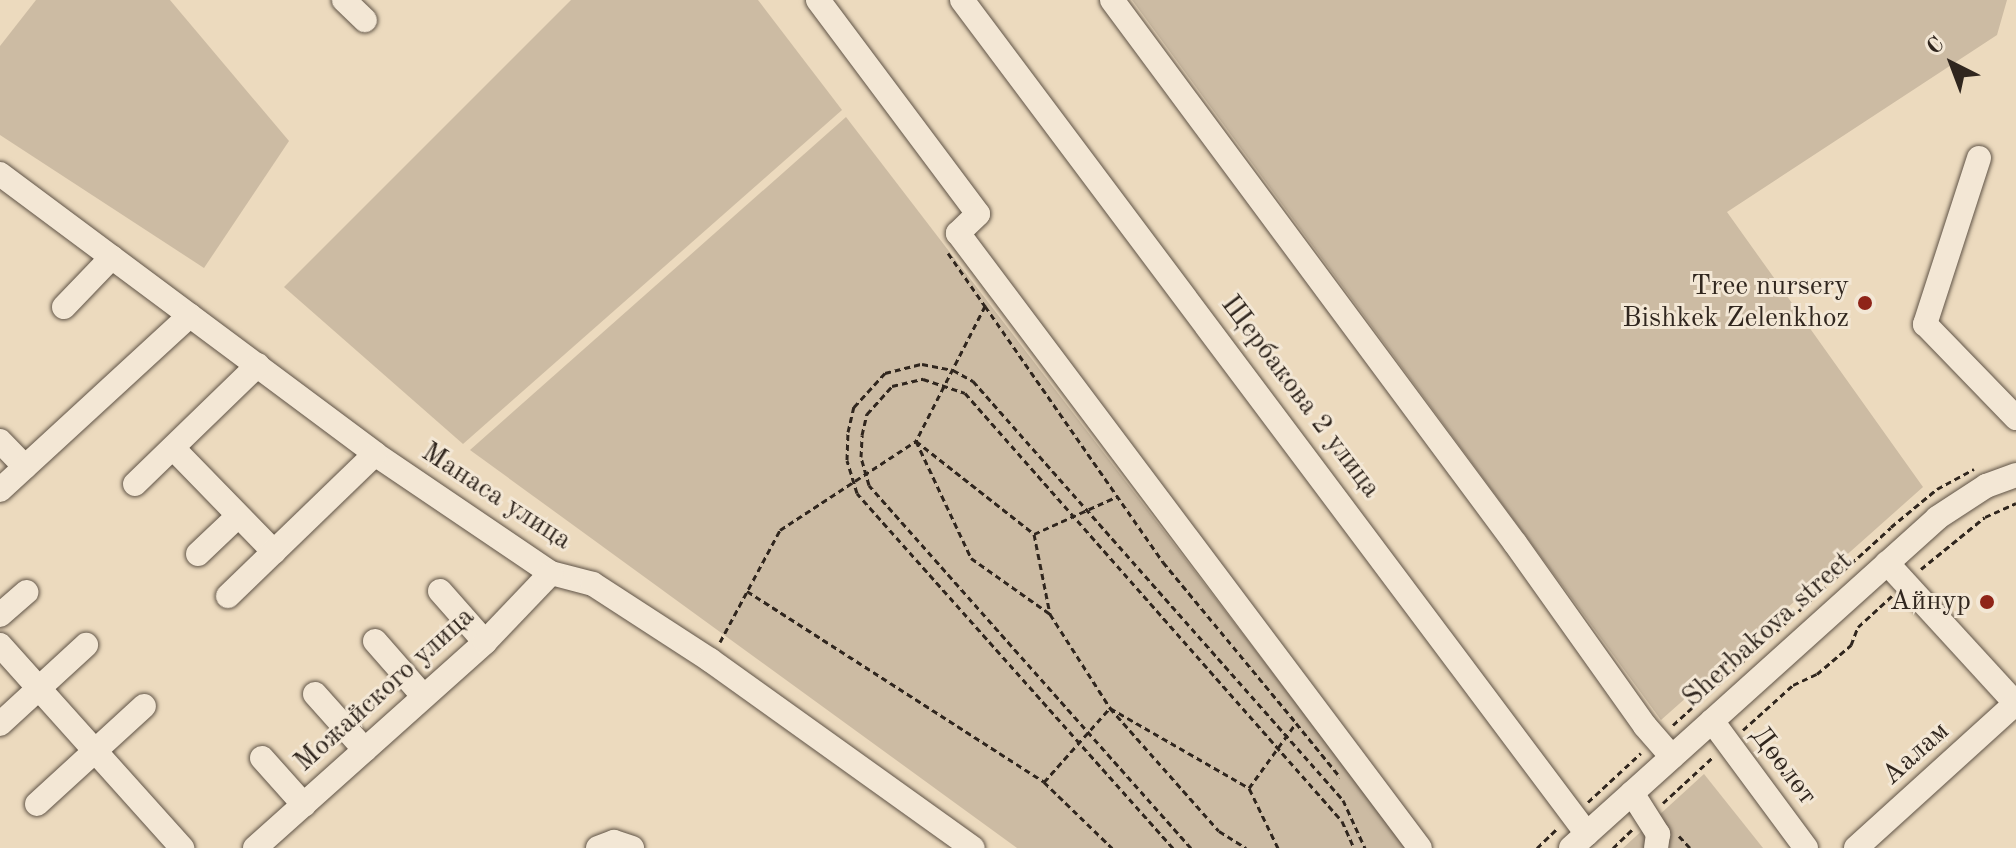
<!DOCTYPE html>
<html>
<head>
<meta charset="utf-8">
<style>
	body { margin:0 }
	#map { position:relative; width:2016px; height:848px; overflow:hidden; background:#ecdabe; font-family:"Old Standard TT",serif }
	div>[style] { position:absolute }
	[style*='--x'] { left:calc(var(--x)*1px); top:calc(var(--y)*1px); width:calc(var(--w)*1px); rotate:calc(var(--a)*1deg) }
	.green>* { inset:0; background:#ccbba3 }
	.path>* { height:3px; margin-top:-1.5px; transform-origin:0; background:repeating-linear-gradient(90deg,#30261e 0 6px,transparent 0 10px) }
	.roads { filter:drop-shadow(0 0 2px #5f5346) drop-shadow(0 0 2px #5f5346) }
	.minor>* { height:24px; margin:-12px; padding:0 12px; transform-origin:12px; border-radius:12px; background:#f3e7d5 }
	.dots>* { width:22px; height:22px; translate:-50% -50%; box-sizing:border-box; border:4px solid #f3e7d5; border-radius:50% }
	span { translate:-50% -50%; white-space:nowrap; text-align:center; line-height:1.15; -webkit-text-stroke:6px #f3e7d5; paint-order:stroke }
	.poi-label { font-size:28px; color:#30261e }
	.right { translate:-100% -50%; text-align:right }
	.street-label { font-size:28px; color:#30261e }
	.north { position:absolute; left:1912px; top:24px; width:80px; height:80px; -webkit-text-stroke:6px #f3e7d5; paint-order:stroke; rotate:318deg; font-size:22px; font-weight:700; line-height:32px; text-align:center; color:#30261e }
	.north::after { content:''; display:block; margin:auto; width:28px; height:36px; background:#30261e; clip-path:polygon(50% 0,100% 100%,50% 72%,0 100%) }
</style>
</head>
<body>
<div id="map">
	<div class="green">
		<div style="clip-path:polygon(36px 0,170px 0,289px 141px,204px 268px,0 135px,0 46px)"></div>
		<div style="clip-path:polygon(571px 0,758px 0,842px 110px,463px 444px,284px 287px)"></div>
		<div style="clip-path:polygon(1132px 0,2007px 0,1997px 35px,1727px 212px,1923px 487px,1661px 720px)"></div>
		<div style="clip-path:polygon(846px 117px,1407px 848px,1017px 848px,470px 450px)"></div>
		<div style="clip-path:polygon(1704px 774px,1763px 848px,1623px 848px)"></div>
	</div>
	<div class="path">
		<div style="--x:948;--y:253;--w:65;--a:55.1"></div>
		<div style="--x:985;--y:306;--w:152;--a:117.1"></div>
		<div style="--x:916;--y:441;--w:150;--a:38.2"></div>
		<div style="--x:1034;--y:534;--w:82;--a:78.7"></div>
		<div style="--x:1050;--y:614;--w:112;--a:57.4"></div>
		<div style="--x:1110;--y:708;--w:160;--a:29.9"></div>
		<div style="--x:985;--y:306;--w:312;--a:55.2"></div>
		<div style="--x:1163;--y:562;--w:209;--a:50.4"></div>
		<div style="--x:1034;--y:534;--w:92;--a:-24.3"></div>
		<div style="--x:1921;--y:569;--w:82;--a:-39.1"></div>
		<div style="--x:1985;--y:517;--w:34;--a:-24"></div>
		<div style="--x:747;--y:591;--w:353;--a:32.7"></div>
		<div style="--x:1044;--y:782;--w:95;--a:44.1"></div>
		<div style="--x:720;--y:642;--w:127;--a:-61.8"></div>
		<div style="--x:780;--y:530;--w:163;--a:-33.2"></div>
		<div style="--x:916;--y:441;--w:129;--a:64.8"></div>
		<div style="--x:971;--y:558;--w:97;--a:35.3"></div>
		<div style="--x:1673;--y:725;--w:294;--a:-42.2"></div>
		<div style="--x:1891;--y:527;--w:60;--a:-39.6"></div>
		<div style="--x:1937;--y:489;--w:42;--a:-28.4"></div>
		<div style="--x:1743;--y:730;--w:67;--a:-42"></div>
		<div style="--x:1793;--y:685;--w:26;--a:-25"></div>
		<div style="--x:1817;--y:674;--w:45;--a:-40.5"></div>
		<div style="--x:1851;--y:645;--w:19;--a:-69"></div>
		<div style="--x:1858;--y:627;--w:46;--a:-42.4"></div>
		<div style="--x:1044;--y:782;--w:99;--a:-48.3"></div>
		<div style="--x:1110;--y:708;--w:164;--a:48.5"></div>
		<div style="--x:1219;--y:831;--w:32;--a:32"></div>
		<div style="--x:1588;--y:802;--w:72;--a:-42.8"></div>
		<div style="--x:1663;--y:803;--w:68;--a:-42.6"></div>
		<div style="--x:1679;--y:836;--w:16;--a:47"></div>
		<div style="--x:1173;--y:848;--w:475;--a:-131.7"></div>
		<div style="--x:857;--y:493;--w:34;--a:-107"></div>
		<div style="--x:847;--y:460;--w:28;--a:-88"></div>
		<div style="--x:848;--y:432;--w:26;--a:-77"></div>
		<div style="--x:854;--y:407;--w:46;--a:-47.6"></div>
		<div style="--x:885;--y:373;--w:38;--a:-14"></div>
		<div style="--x:922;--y:364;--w:32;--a:11"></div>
		<div style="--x:953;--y:370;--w:23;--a:29"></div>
		<div style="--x:973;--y:381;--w:559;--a:48.55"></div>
		<div style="--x:1343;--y:800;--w:53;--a:65.4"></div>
		<div style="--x:1191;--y:848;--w:485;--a:-131.6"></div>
		<div style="--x:869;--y:485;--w:29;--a:-106"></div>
		<div style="--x:861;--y:457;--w:22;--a:-87"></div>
		<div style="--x:862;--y:435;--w:22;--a:-77"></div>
		<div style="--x:867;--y:414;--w:38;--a:-48"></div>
		<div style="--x:892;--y:386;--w:32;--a:-13"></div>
		<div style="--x:923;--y:379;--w:44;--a:18.4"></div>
		<div style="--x:965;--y:393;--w:570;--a:48.63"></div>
		<div style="--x:1342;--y:821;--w:30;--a:66"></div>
		<div style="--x:1278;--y:848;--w:67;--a:-115.8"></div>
		<div style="--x:1249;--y:788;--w:80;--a:-54.1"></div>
		<div style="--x:1296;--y:723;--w:70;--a:50.8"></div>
		<div style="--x:1537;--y:848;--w:29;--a:-44"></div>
		<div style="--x:1613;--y:848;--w:28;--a:-44"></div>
	</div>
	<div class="roads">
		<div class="minor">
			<div style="--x:344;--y:0;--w:29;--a:44"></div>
			<div style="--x:818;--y:0;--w:267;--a:53.2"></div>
			<div style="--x:978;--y:214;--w:28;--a:136"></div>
			<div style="--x:958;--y:233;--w:769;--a:53.09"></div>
			<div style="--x:962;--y:0;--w:1042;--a:53.15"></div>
			<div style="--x:1112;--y:0;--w:676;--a:53.42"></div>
			<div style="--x:1515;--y:543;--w:224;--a:54.6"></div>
			<div style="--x:1645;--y:726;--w:41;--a:48.9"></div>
			<div style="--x:1979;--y:158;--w:175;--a:108"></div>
			<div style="--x:1925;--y:324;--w:131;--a:45.9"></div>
			<div style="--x:0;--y:174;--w:468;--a:36.7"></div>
			<div style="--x:375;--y:454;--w:212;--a:34.1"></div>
			<div style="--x:551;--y:573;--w:43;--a:14.7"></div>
			<div style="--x:593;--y:584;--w:140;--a:33"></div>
			<div style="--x:710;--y:660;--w:323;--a:35.6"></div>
			<div style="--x:64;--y:307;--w:69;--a:-46.2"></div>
			<div style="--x:0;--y:441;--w:36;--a:46"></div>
			<div style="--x:173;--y:448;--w:145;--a:45.8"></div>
			<div style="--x:135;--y:484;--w:171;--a:-44.1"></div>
			<div style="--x:0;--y:490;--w:258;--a:-42.6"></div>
			<div style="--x:198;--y:554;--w:55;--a:-43.5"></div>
			<div style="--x:1887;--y:563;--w:191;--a:47.5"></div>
			<div style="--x:440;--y:591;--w:68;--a:48.6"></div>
			<div style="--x:228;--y:596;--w:204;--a:-44"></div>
			<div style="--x:0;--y:615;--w:35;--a:-41"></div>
			<div style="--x:375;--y:641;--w:74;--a:48.8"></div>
			<div style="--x:0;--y:645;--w:273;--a:48.1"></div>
			<div style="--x:315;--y:694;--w:75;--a:48.2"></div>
			<div style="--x:1712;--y:721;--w:158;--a:53.5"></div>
			<div style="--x:0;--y:724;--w:117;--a:-42.6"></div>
			<div style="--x:262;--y:758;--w:63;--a:48.2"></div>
			<div style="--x:1632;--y:793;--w:49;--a:57.6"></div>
			<div style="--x:1658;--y:834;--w:14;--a:98"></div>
			<div style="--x:37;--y:804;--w:145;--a:-42.5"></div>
			<div style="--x:255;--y:848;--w:309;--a:-41.8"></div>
			<div style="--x:485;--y:642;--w:95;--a:-46.3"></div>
			<div style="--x:598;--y:848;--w:17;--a:-21"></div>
			<div style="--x:614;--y:842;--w:19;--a:18"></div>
			<div style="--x:1571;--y:848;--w:493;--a:-42"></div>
			<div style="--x:1937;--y:518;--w:59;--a:-33.1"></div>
			<div style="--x:1986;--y:486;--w:32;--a:-20"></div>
			<div style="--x:1856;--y:848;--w:215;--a:-42.2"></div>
		</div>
	</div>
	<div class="dots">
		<div style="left:1865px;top:303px;background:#8f2418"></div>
		<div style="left:1987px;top:602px;background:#8f2418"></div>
	</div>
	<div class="poi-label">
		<span class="right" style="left:1849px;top:303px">Tree nursery<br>Bishkek Zelenkhoz</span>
		<span class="right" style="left:1971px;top:602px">Айнур</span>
	</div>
	<div class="street-label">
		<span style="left:1300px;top:397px;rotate:53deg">Щербакова 2 улица</span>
		<span style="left:496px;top:497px;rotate:33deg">Манаса улица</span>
		<span style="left:1768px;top:630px;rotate:-42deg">Sherbakova street</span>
		<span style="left:385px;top:690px;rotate:-42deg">Можайского улица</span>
		<span style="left:1916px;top:754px;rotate:-42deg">Аалам</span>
		<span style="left:1783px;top:766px;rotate:53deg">Дөөлөт</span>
	</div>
	<div class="north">С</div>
</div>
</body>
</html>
